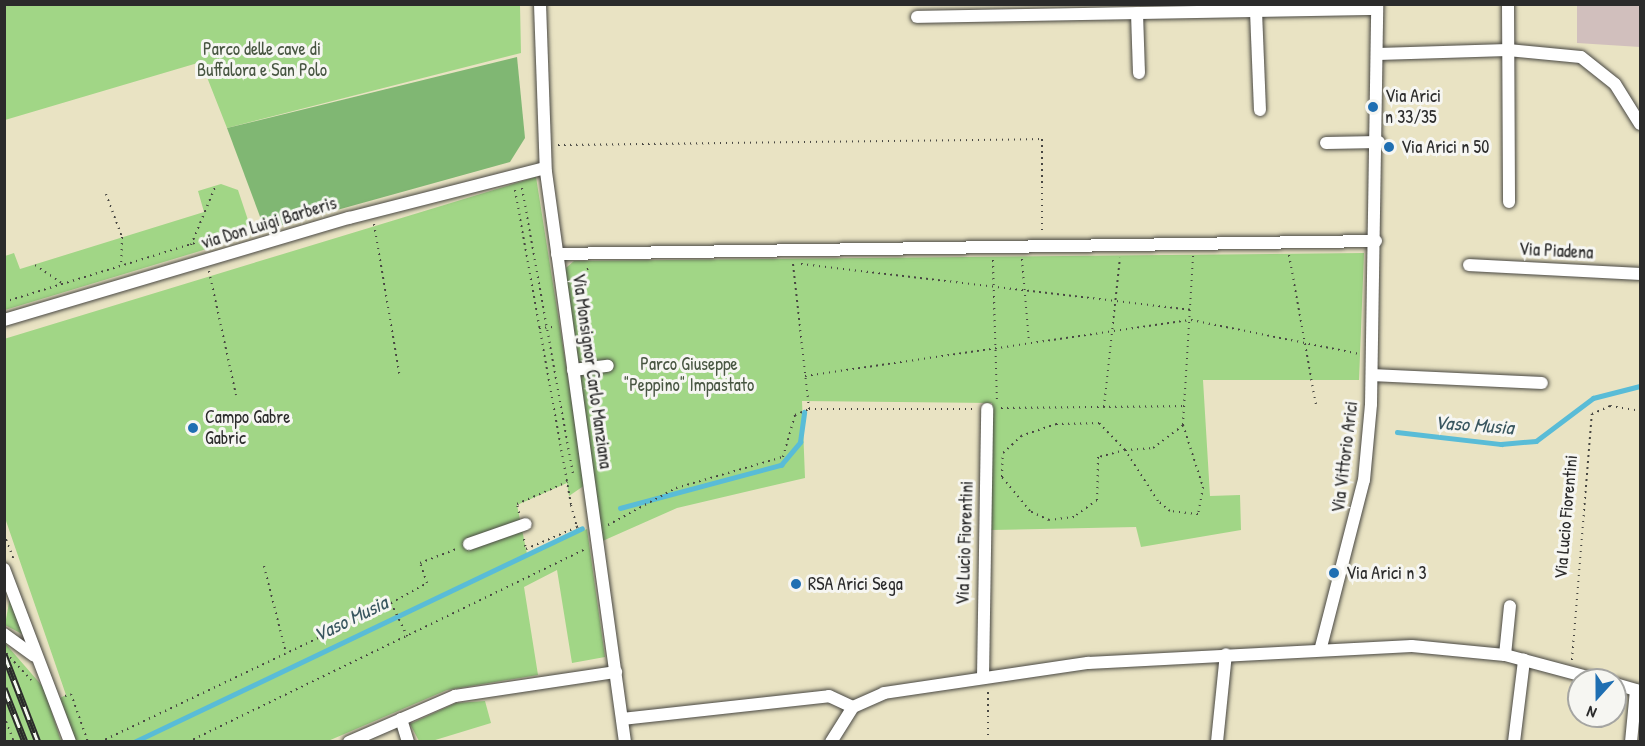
<!DOCTYPE html>
<html>
<head>
<meta charset="utf-8">
<style>
	body { margin:0 }
	#map { position:relative; width:1645px; height:746px; overflow:hidden; background:#e9e3c3; font-family:"Patrick Hand",sans-serif }
	div>[style] { position:absolute }
	[style*='--x'] { left:calc(var(--x)*1px); top:calc(var(--y)*1px); width:calc(var(--w)*1px); rotate:calc(var(--a)*1deg) }
	.industrial>* { inset:0; background:#d1bfbd }
	.green>* { inset:0; background:#a1d686 }
	.forest>* { inset:0; background:#80b773 }
	.stream>* { height:4.5px; margin:-2.25px; padding:0 2.25px; transform-origin:2.25px; border-radius:2.25px; background:#59bcd7 }
	.path>* { height:2px; margin-top:-1px; transform-origin:0; background:repeating-linear-gradient(90deg,#484742 0 1.5px,transparent 0 6px) }
	.roads { filter:drop-shadow(0 0 2px #484742) drop-shadow(0 0 2px #484742) }
	.street>* { height:12px; margin:-6px; padding:0 6px; transform-origin:6px; border-radius:6px; background:#fff }
	.rail>* { height:7px; margin-top:-3.5px; transform-origin:0; background:repeating-linear-gradient(90deg,#f6f6f2 0 14px,#2b2b2b 0 28px); box-sizing:border-box; border-block:2px solid #2b2b2b }
	.dots>* { width:16px; height:16px; translate:-50% -50%; box-sizing:border-box; border:3px solid #f6f6f2; border-radius:50% }
	span { translate:-50% -50%; white-space:nowrap; text-align:center; line-height:1.15; -webkit-text-stroke:6px #f6f6f2; paint-order:stroke }
	.park-label { font-size:18px; color:#485642 }
	.poi-label { font-size:18px; color:#2b2b2b }
	.left { translate:0 -50%; text-align:left }
	.street-label { font-size:18px; color:#2b2b2b }
	.water-label { font-size:20px; color:#39565f; font-style:italic }
	.frame { position:absolute; inset:0; border:6px solid #2b2b2b; pointer-events:none }
	.north { position:absolute; left:1567px; top:668px; width:60px; height:60px; box-sizing:border-box; background:#f6f6f2; border:2px solid #a5a5a2; border-radius:50%; rotate:201deg; font-size:16px; font-weight:700; line-height:24px; text-align:center; color:#2b2b2b }
	.north::after { content:''; display:block; margin:auto; width:21px; height:27px; background:#1f6fb2; clip-path:polygon(50% 0,100% 100%,50% 72%,0 100%) }
</style>
</head>
<body>
<div id="map">
	<div class="industrial">
		<div style="clip-path:polygon(1577px 5px,1640px 5px,1640px 47px,1577px 43px)"></div>
	</div>
	<div class="green">
		<div style="clip-path:polygon(5px 5px,520px 5px,521px 53px,227px 128px,201px 62px,5px 120px)"></div>
		<div style="clip-path:polygon(536px 177px,585px 485px,569px 496px,567px 483px,517px 505px,527px 554px,587px 529px,605px 657px,572px 663px,557px 570px,524px 587px,538px 675px,447px 690px,328px 741px,76px 741px,60px 698px,66px 695px,5px 518px,4px 339px)"></div>
		<div style="clip-path:polygon(221px 184px,238px 190px,253px 235px,5px 310px,5px 256px,14px 253px,20px 269px,204px 212px,198px 191px)"></div>
		<div style="clip-path:polygon(1364px 253px,1359px 380px,1203px 380px,1210px 496px,1240px 495px,1241px 530px,1141px 547px,1136px 527px,991px 530px,992px 403px,802px 401px,805px 478px,677px 508px,598px 543px,560px 273px,574px 261px)"></div>
		<div style="clip-path:polygon(10px 597px,24px 635px,5px 625px)"></div>
		<div style="clip-path:polygon(4px 642px,44px 688px,61px 741px,5px 741px)"></div>
		<div style="clip-path:polygon(485px 701px,491px 723px,432px 741px,419px 741px,410px 724px,456px 703px)"></div>
	</div>
	<div class="forest">
		<div style="clip-path:polygon(517px 57px,525px 138px,510px 162px,265px 230px,227px 128px)"></div>
	</div>
	<div class="stream">
		<div style="--x:1397;--y:432;--w:105;--a:6.6"></div>
		<div style="--x:1501;--y:444;--w:35;--a:-5"></div>
		<div style="--x:1536;--y:441;--w:71;--a:-37"></div>
		<div style="--x:1593;--y:398;--w:49;--a:-14.3"></div>
		<div style="--x:620;--y:508;--w:167;--a:-15"></div>
		<div style="--x:781;--y:465;--w:30;--a:-50"></div>
		<div style="--x:800;--y:442;--w:30;--a:-82"></div>
		<div style="--x:134;--y:742;--w:496;--a:-25.5"></div>
	</div>
	<div class="path">
		<div style="--x:558;--y:145;--w:484;--a:-0.7"></div>
		<div style="--x:1042;--y:139;--w:93;--a:90"></div>
		<div style="--x:522;--y:188;--w:291;--a:79.9"></div>
		<div style="--x:515;--y:190;--w:320;--a:79.9"></div>
		<div style="--x:571;--y:505;--w:23;--a:75"></div>
		<div style="--x:577;--y:527;--w:4;--a:-27"></div>
		<div style="--x:106;--y:194;--w:46;--a:69.6"></div>
		<div style="--x:122;--y:237;--w:29;--a:92"></div>
		<div style="--x:374;--y:224;--w:156;--a:80.4"></div>
		<div style="--x:191;--y:245;--w:65;--a:-67.4"></div>
		<div style="--x:1289;--y:255;--w:152;--a:79.8"></div>
		<div style="--x:1022;--y:259;--w:84;--a:85.2"></div>
		<div style="--x:993;--y:260;--w:141;--a:88.4"></div>
		<div style="--x:801;--y:264;--w:394;--a:6.7"></div>
		<div style="--x:35;--y:265;--w:34;--a:34"></div>
		<div style="--x:209;--y:271;--w:127;--a:77.7"></div>
		<div style="--x:4;--y:302;--w:257;--a:-17.2"></div>
		<div style="--x:539;--y:328;--w:14;--a:-4"></div>
		<div style="--x:587;--y:356;--w:72;--a:-97.2"></div>
		<div style="--x:578;--y:285;--w:21;--a:-59"></div>
		<div style="--x:805;--y:376;--w:390;--a:-8.3"></div>
		<div style="--x:1191;--y:320;--w:171;--a:11.4"></div>
		<div style="--x:590;--y:383;--w:12;--a:81"></div>
		<div style="--x:1104;--y:407;--w:150;--a:-83.9"></div>
		<div style="--x:1001;--y:408;--w:186;--a:-0.6"></div>
		<div style="--x:809;--y:409;--w:166;--a:0"></div>
		<div style="--x:1183;--y:425;--w:65;--a:72.1"></div>
		<div style="--x:1203;--y:487;--w:27;--a:100"></div>
		<div style="--x:1198;--y:514;--w:28;--a:-174"></div>
		<div style="--x:1170;--y:511;--w:16;--a:-140"></div>
		<div style="--x:1158;--y:501;--w:61;--a:-122.9"></div>
		<div style="--x:1125;--y:450;--w:28;--a:165"></div>
		<div style="--x:1098;--y:457;--w:43;--a:91.3"></div>
		<div style="--x:1097;--y:500;--w:29;--a:144"></div>
		<div style="--x:1074;--y:517;--w:25;--a:173"></div>
		<div style="--x:1049;--y:520;--w:21;--a:-155"></div>
		<div style="--x:1030;--y:511;--w:44;--a:-129.5"></div>
		<div style="--x:1002;--y:477;--w:24;--a:-88"></div>
		<div style="--x:1003;--y:453;--w:25;--a:-43"></div>
		<div style="--x:1021;--y:436;--w:37;--a:-19"></div>
		<div style="--x:1056;--y:424;--w:43;--a:-1.3"></div>
		<div style="--x:1099;--y:423;--w:37;--a:46"></div>
		<div style="--x:1125;--y:450;--w:28;--a:-4"></div>
		<div style="--x:1153;--y:448;--w:38;--a:-37"></div>
		<div style="--x:1183;--y:425;--w:170;--a:-86.6"></div>
		<div style="--x:519;--y:513;--w:9;--a:-103"></div>
		<div style="--x:517;--y:504;--w:55;--a:-23.7"></div>
		<div style="--x:608;--y:525;--w:77;--a:-28.6"></div>
		<div style="--x:676;--y:488;--w:111;--a:-16.2"></div>
		<div style="--x:783;--y:457;--w:44;--a:-74.1"></div>
		<div style="--x:795;--y:415;--w:15;--a:-23"></div>
		<div style="--x:809;--y:409;--w:146;--a:-96.3"></div>
		<div style="--x:4;--y:534;--w:28;--a:69"></div>
		<div style="--x:524;--y:539;--w:10;--a:79"></div>
		<div style="--x:526;--y:549;--w:56;--a:-23.3"></div>
		<div style="--x:264;--y:566;--w:90;--a:75.8"></div>
		<div style="--x:391;--y:603;--w:41;--a:-29.1"></div>
		<div style="--x:427;--y:583;--w:21;--a:-109"></div>
		<div style="--x:420;--y:563;--w:39;--a:-21"></div>
		<div style="--x:6;--y:653;--w:37;--a:47"></div>
		<div style="--x:1572;--y:660;--w:247;--a:-85.4"></div>
		<div style="--x:1592;--y:414;--w:20;--a:-24"></div>
		<div style="--x:1610;--y:406;--w:30;--a:9"></div>
		<div style="--x:988;--y:692;--w:50;--a:90"></div>
		<div style="--x:65;--y:696;--w:6;--a:-18"></div>
		<div style="--x:71;--y:694;--w:51;--a:70.5"></div>
		<div style="--x:4;--y:716;--w:28;--a:69"></div>
		<div style="--x:100;--y:742;--w:322;--a:-25.5"></div>
		<div style="--x:391;--y:603;--w:37;--a:64"></div>
		<div style="--x:188;--y:742;--w:441;--a:-25.9"></div>
	</div>
	<div class="roads">
		<div class="street">
			<div style="--x:540;--y:4;--w:168;--a:88"></div>
			<div style="--x:546;--y:172;--w:575;--a:82.11"></div>
			<div style="--x:1508;--y:4;--w:198;--a:89.7"></div>
			<div style="--x:1256;--y:11;--w:99;--a:87.7"></div>
			<div style="--x:1137;--y:13;--w:60;--a:88.1"></div>
			<div style="--x:917;--y:17;--w:460;--a:-1"></div>
			<div style="--x:1378;--y:54;--w:130;--a:-1.8"></div>
			<div style="--x:1508;--y:50;--w:73;--a:5.5"></div>
			<div style="--x:1581;--y:57;--w:43;--a:38.5"></div>
			<div style="--x:1615;--y:84;--w:47;--a:58"></div>
			<div style="--x:1326;--y:143;--w:53;--a:-1.1"></div>
			<div style="--x:557;--y:254;--w:819;--a:-0.91"></div>
			<div style="--x:1469;--y:265;--w:171;--a:3"></div>
			<div style="--x:4;--y:320;--w:360;--a:-16.5"></div>
			<div style="--x:349;--y:218;--w:202;--a:-14.3"></div>
			<div style="--x:573;--y:370;--w:35;--a:-7"></div>
			<div style="--x:1372;--y:375;--w:170;--a:2.7"></div>
			<div style="--x:469;--y:544;--w:60;--a:-19.3"></div>
			<div style="--x:4;--y:569;--w:185;--a:69.1"></div>
			<div style="--x:4;--y:634;--w:37;--a:36"></div>
			<div style="--x:1321;--y:647;--w:172;--a:-75.6"></div>
			<div style="--x:1364;--y:480;--w:76;--a:-84.7"></div>
			<div style="--x:1371;--y:404;--w:400;--a:-89.1"></div>
			<div style="--x:1505;--y:655;--w:49;--a:-84.2"></div>
			<div style="--x:983;--y:678;--w:269;--a:-89.1"></div>
			<div style="--x:1615;--y:684;--w:26;--a:16"></div>
			<div style="--x:401;--y:719;--w:24;--a:73"></div>
			<div style="--x:622;--y:719;--w:208;--a:-6.3"></div>
			<div style="--x:829;--y:696;--w:26;--a:25"></div>
			<div style="--x:349;--y:742;--w:116;--a:-23.5"></div>
			<div style="--x:455;--y:696;--w:163;--a:-8.5"></div>
			<div style="--x:831;--y:742;--w:41;--a:-57.8"></div>
			<div style="--x:853;--y:707;--w:34;--a:-24"></div>
			<div style="--x:884;--y:693;--w:206;--a:-8.4"></div>
			<div style="--x:1088;--y:663;--w:324;--a:-3"></div>
			<div style="--x:1412;--y:646;--w:93;--a:5.5"></div>
			<div style="--x:1505;--y:655;--w:96;--a:15"></div>
			<div style="--x:1217;--y:742;--w:88;--a:-84.2"></div>
			<div style="--x:1514;--y:742;--w:83;--a:-83"></div>
			<div style="--x:1631;--y:742;--w:52;--a:-84.5"></div>
		</div>
	</div>
	<div class="rail">
		<div style="--x:4;--y:654;--w:94;--a:68.9"></div>
		<div style="--x:4;--y:688;--w:58;--a:68.7"></div>
	</div>
	<div class="dots">
		<div style="left:1373px;top:107px;background:#1f6fb2"></div>
		<div style="left:1389px;top:147px;background:#1f6fb2"></div>
		<div style="left:193px;top:428px;background:#1f6fb2"></div>
		<div style="left:1334px;top:573px;background:#1f6fb2"></div>
		<div style="left:796px;top:584px;background:#1f6fb2"></div>
	</div>
	<div class="park-label">
		<span style="left:262px;top:60px">Parco delle cave di<br>Buffalora e San Polo</span>
		<span style="left:689px;top:375px">Parco Giuseppe<br>"Peppino" Impastato</span>
	</div>
	<div class="poi-label">
		<span class="left" style="left:1385px;top:107px">Via Arici<br>n 33/35</span>
		<span class="left" style="left:1401px;top:147px">Via Arici n 50</span>
		<span class="left" style="left:205px;top:428px">Campo Gabre<br>Gabric</span>
		<span class="left" style="left:1346px;top:573px">Via Arici n 3</span>
		<span class="left" style="left:808px;top:584px">RSA Arici Sega</span>
	</div>
	<div class="street-label">
		<span style="left:269px;top:223px;rotate:-17deg">via Don Luigi Barberis</span>
		<span style="left:1556px;top:251px;rotate:3deg">Via Piadena</span>
		<span style="left:592px;top:371px;rotate:82deg">Via Monsignor Carlo Manziana</span>
		<span style="left:1345px;top:457px;rotate:-83deg">Via Vittorio Arici</span>
		<span style="left:1566px;top:517px;rotate:-85deg">Via Lucio Fiorentini</span>
		<span style="left:965px;top:543px;rotate:-88deg">Via Lucio Fiorentini</span>
	</div>
	<div class="water-label">
		<span style="left:1474px;top:424px;rotate:4deg">Vaso Musia</span>
		<span style="left:350px;top:618px;rotate:-26deg">Vaso Musia</span>
	</div>
	<div class="frame"></div>
	<div class="north">N</div>
</div>
</body>
</html>
